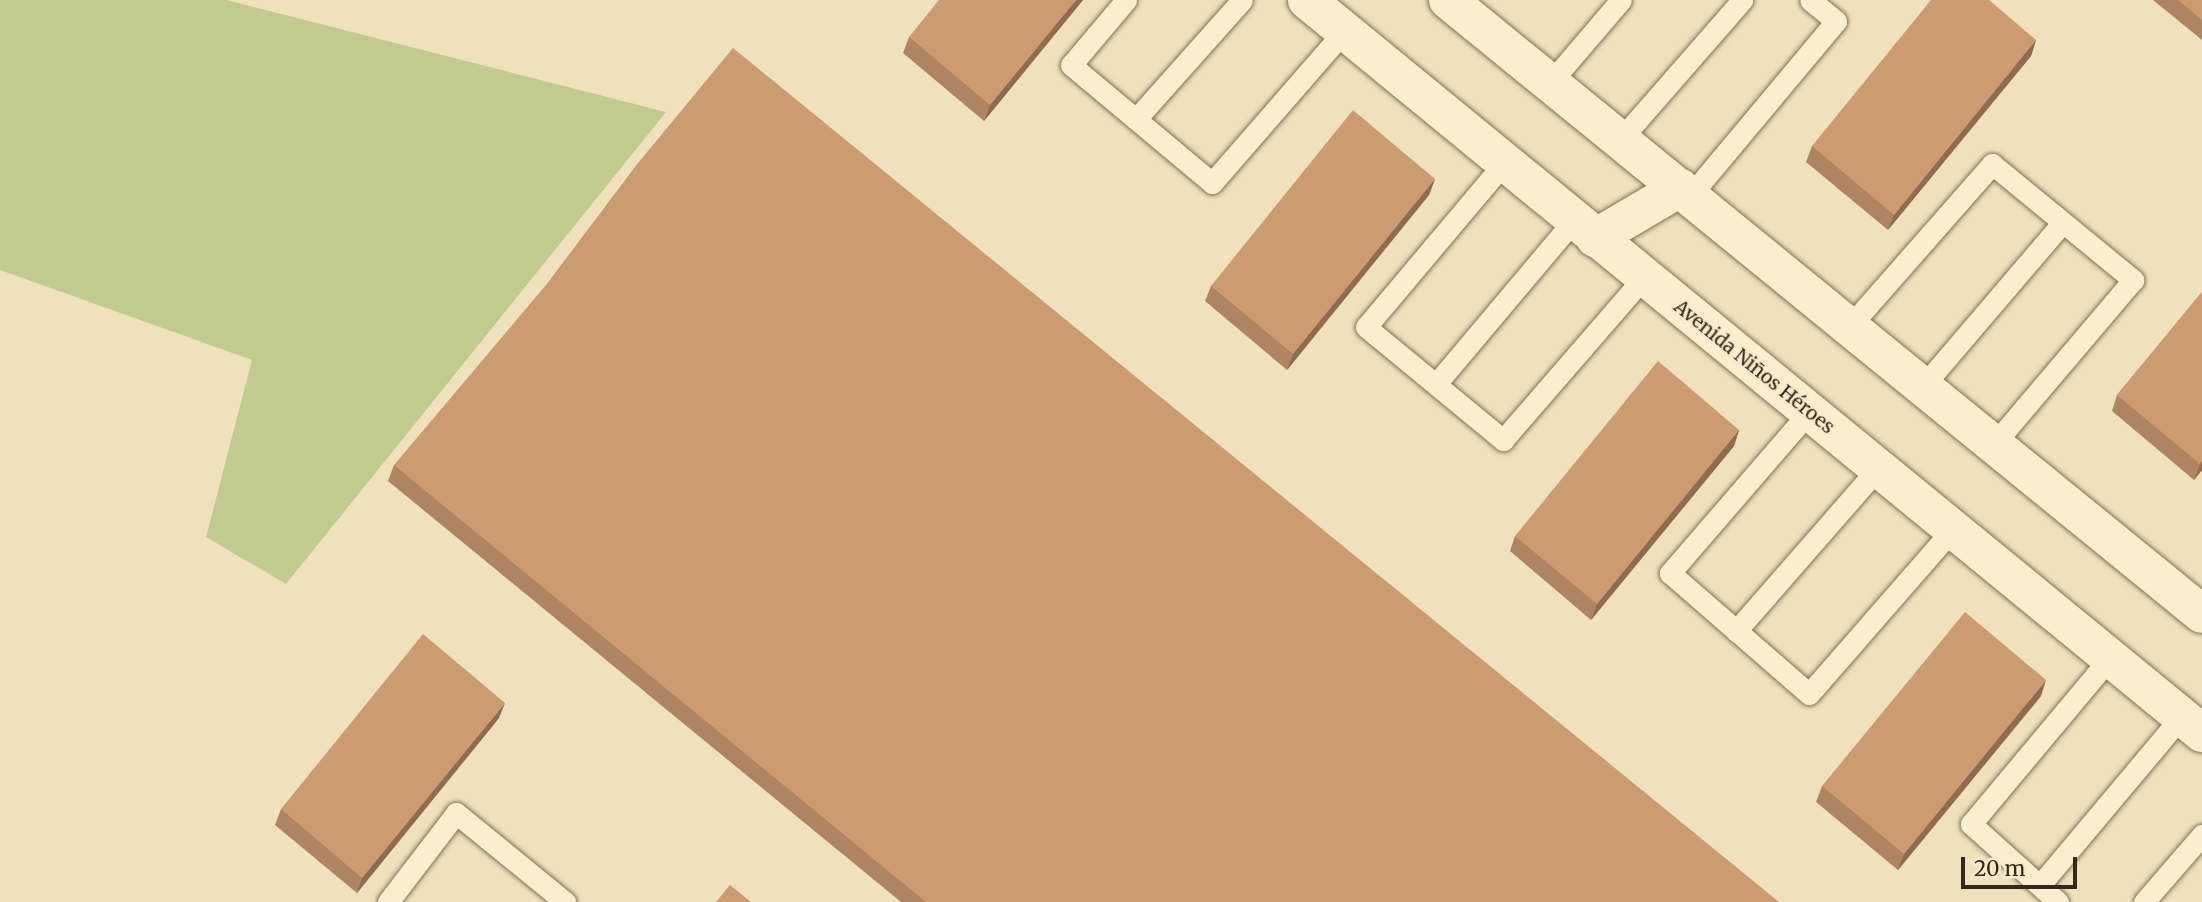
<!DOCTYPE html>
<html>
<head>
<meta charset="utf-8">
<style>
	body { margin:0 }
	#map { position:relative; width:2202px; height:902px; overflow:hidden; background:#eee1bc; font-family:Merriweather,serif }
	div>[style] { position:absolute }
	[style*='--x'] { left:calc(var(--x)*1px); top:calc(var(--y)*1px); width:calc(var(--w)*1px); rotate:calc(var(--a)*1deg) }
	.green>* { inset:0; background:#c1cb90 }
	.roads { filter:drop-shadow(0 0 2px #857155) drop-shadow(0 0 2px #857155) }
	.lane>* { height:21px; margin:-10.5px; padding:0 10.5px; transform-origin:10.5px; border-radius:10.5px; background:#f9eece }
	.secondary>* { height:38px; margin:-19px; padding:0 19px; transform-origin:19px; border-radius:19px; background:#f9eece }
	.wall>* { inset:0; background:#af8561 }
	.shaded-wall>* { inset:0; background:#8f6c4f }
	.building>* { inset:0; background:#cc9b71 }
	span { translate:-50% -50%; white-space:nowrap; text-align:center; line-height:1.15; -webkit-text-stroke:5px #f5ebcb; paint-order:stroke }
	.street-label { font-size:19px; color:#34281a }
	.scale { position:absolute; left:1961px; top:857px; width:116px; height:32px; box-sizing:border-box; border:4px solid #34281a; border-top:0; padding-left:9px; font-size:21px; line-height:24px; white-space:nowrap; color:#34281a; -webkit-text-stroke:5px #f5ebcb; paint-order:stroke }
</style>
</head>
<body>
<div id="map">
	<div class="green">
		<div style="clip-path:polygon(0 0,227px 0,666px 112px,286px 584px,206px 537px,252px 360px,0 270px)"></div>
	</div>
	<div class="roads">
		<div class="lane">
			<div style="--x:1126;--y:0;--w:85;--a:130.2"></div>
			<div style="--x:1071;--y:65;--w:184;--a:39.9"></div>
			<div style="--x:1212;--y:183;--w:201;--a:-49"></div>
			<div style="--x:1550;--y:83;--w:109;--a:-49.5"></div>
			<div style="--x:1136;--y:119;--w:159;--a:-48.3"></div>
			<div style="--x:1620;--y:140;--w:186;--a:-48.9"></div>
			<div style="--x:1504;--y:163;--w:214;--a:130.1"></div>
			<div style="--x:1366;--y:327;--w:178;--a:39.5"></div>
			<div style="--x:1503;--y:440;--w:216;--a:-49.1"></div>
			<div style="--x:1689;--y:197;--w:229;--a:-50.1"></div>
			<div style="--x:1836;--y:21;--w:33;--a:-141"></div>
			<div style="--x:1849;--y:327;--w:217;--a:-48.7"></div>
			<div style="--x:1992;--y:164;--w:183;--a:39.4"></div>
			<div style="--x:2133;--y:280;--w:215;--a:130.3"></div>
			<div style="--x:1436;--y:384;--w:214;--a:-49.9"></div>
			<div style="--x:1923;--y:386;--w:214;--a:-49.5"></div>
			<div style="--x:1809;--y:412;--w:213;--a:130.8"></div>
			<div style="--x:1670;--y:573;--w:184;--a:41"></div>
			<div style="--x:1809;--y:694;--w:219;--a:-48.9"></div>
			<div style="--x:1736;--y:631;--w:216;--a:-48.9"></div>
			<div style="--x:2040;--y:885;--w:221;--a:-50"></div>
			<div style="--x:388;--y:902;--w:112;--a:-52.6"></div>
			<div style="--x:456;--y:813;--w:141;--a:39.2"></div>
			<div style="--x:2058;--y:902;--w:117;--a:-138.1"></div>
			<div style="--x:1971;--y:824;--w:217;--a:-50.1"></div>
			<div style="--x:2144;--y:902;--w:89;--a:-49.1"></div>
		</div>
		<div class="secondary">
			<div style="--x:1307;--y:0;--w:1157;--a:39.32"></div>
			<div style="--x:1448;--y:0;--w:972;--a:39.16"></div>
			<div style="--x:1595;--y:238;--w:99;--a:-30.5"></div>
		</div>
	</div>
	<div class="wall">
		<div style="clip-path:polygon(1083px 0,984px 121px,903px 53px,909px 37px)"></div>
		<div style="clip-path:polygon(2153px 0,2202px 0,2202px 40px)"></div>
		<div style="clip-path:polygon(2036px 40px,2031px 56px,1888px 230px,1806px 162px,1812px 146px)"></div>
		<div style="clip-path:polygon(1435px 179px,1429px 195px,1287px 370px,1205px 301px,1211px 286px)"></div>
		<div style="clip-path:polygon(2202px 292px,2202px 470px,2194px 480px,2112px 411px,2117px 395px)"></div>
		<div style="clip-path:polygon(1739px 430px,1734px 446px,1591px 620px,1510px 551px,1515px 536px)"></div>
		<div style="clip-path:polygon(394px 465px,1779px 902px,901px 902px,388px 481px)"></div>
		<div style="clip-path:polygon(2041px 696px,1898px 870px,1816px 802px,1822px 786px)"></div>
		<div style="clip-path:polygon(499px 718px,357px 893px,275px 825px,281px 809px)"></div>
	</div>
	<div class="shaded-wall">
		<div style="clip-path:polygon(1076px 0,1083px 0,984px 121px,990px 105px)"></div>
		<div style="clip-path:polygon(2036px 40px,2031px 56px,1888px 230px,1894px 215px)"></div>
		<div style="clip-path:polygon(1435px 179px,1429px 195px,1287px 370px,1293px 354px)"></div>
		<div style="clip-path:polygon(1739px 430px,1734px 446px,1591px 620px,1597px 604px)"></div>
		<div style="clip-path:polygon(2202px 461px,2202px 470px,2194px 480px,2200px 464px)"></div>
		<div style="clip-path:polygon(2046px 680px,2041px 696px,1898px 870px,1904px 854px)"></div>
		<div style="clip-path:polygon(505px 703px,499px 718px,357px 893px,362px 878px)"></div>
	</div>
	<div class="building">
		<div style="clip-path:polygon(939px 0,1076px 0,990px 105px,909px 37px)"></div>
		<div style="clip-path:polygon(1931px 0,1989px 0,2036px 40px,1894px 215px,1812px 146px)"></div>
		<div style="clip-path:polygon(2178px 0,2202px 0,2202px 20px)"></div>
		<div style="clip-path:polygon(733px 48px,1779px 902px,926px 902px,394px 465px,546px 285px,638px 163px)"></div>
		<div style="clip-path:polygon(1353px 110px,1435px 179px,1293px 354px,1211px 286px)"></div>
		<div style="clip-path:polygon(2202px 292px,2202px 461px,2200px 464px,2117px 395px)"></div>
		<div style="clip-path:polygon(1658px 361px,1739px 430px,1597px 604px,1515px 536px)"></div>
		<div style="clip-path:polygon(1965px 612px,2046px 680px,1904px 854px,1822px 786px)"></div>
		<div style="clip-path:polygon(423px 634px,505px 703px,362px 878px,281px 809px)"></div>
		<div style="clip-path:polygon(730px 885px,751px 902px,716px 902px)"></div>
	</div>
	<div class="street-label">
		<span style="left:1754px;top:367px;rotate:39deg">Avenida Niños Héroes</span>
	</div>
	<div class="scale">20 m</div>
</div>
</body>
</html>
